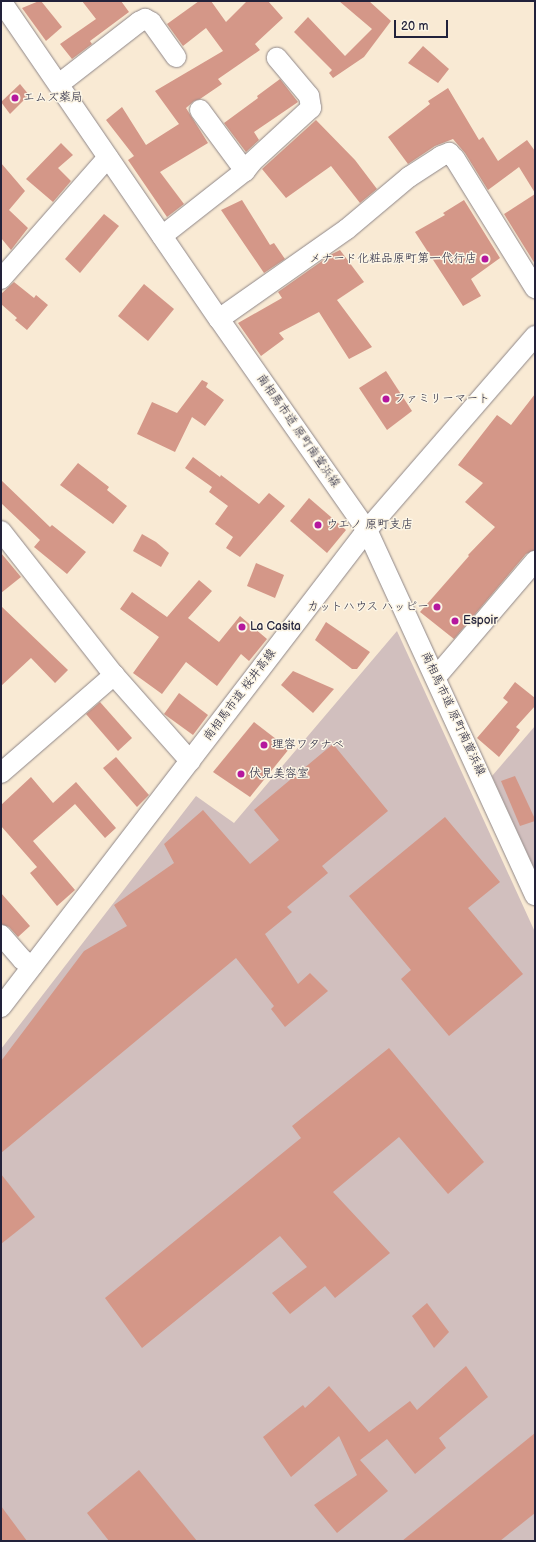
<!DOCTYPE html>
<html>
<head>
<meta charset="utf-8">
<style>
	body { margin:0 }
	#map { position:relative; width:536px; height:1542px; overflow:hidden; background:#f9ead4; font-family:"Balsamiq Sans","Klee One",sans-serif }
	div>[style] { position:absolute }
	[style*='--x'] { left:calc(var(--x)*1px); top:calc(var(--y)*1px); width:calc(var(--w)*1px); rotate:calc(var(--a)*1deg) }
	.industrial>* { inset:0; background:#d1bfbe }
	.building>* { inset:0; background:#d49788 }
	.roads { filter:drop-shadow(0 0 1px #8e8688) drop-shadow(0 0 1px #8e8688) }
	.minor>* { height:20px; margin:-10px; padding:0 10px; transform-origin:10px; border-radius:10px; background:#fff }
	.dots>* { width:11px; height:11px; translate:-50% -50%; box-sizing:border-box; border:2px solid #fcf5e5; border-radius:50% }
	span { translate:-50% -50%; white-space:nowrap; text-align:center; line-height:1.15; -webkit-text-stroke:3px #fcf5e5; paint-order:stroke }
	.poi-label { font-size:12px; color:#22223b }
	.left { translate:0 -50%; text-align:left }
	.right { translate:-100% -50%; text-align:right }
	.street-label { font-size:12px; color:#22223b }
	.frame { position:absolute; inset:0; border:2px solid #22223b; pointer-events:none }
	.scale { position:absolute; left:394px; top:20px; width:54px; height:18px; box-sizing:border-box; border:2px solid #22223b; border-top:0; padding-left:5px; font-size:12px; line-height:14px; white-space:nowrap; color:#22223b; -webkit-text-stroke:3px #fcf5e5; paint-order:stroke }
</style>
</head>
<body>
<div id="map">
	<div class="industrial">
		<div style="clip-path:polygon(397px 631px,535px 932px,535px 1541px,1px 1541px,1px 1049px,196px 796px,234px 823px)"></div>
		<div style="clip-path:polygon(535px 726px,535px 870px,492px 776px)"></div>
	</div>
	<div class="building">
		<div style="clip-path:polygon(39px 1px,41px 1px,62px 27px,46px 41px,22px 8px)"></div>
		<div style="clip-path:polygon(82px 1px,121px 1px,129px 12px,90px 41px,92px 44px,72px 59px,60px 44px,96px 19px)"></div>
		<div style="clip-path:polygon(199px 1px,211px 1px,226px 22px,247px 1px,268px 1px,283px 18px,255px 44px,260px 50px,218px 79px,222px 84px,200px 99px,194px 101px,186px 108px,208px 143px,160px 172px,184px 204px,167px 217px,128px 160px,134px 156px,106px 120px,122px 107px,146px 145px,179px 124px,155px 91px,223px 51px,206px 28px,183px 46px,167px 24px)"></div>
		<div style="clip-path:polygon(339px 1px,369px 1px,391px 21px,364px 57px,333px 78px,329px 73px,332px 70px,294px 32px,308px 17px,345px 56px,372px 29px)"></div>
		<div style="clip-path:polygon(423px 46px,449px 69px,438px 83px,408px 63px)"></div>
		<div style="clip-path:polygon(280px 79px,298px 102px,254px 132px,259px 140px,246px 152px,224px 123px,258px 98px,257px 96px)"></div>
		<div style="clip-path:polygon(20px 84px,29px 95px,10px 114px,1px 102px)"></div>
		<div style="clip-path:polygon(448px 88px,479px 140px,483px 137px,498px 161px,527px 140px,535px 151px,535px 193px,519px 167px,488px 190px,465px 153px,453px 139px,435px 146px,408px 164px,388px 137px,430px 104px,428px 101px)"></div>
		<div style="clip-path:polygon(316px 120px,355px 160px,377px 189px,360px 203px,331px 166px,286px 198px,262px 169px)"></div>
		<div style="clip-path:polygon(61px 143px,73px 155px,58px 168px,71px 181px,53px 202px,26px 179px)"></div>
		<div style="clip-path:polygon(1px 163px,25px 191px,9px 210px,28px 228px,11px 250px,1px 238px)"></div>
		<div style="clip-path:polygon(535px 194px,535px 264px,504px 214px)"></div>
		<div style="clip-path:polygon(242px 200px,270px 245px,274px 243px,285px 259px,264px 273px,221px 210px)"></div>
		<div style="clip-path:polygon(464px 200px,500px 258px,471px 279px,481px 296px,463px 306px,415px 232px,445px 215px,443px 213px)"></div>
		<div style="clip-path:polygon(104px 214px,119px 226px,80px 273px,65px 259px)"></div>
		<div style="clip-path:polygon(340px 250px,364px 282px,337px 300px,372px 347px,349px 359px,319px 312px,279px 333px,284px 339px,261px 356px,238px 323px,282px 298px,278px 292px,332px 254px)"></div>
		<div style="clip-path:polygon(14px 282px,34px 298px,36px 295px,48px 305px,27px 330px,15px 320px,17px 318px,1px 304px,1px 294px)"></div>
		<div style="clip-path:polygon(144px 284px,174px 309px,148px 341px,118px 316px)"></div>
		<div style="clip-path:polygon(386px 371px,412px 411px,387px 430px,359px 388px)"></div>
		<div style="clip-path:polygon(202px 380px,208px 383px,206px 387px,224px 400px,205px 426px,192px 417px,175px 452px,137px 434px,152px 402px,177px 413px)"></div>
		<div style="clip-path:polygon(535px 394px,535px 550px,526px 554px,454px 639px,420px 612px,469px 556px,468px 555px,495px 527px,465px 502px,483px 483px,458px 465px,497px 415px,511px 425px)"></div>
		<div style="clip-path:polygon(193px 457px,220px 477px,221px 475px,259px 504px,269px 493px,285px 506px,240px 557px,226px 548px,233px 537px,215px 524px,228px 506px,209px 492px,212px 487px,185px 468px)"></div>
		<div style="clip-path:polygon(78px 463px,109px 487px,107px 490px,127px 506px,113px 524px,60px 485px)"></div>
		<div style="clip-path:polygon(1px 480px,50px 527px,52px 525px,86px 552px,67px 574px,34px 547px,40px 540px,1px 503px)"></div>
		<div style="clip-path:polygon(309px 498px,346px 530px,327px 553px,290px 521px)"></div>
		<div style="clip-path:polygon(142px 534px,156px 542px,169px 553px,161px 567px,133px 551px)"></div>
		<div style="clip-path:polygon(1px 553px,21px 577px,1px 593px)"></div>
		<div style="clip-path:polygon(256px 563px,284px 575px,275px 598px,247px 586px)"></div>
		<div style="clip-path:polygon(199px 580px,212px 591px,188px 618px,219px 642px,240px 616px,267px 639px,249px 661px,241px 654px,217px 686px,186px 662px,162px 694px,133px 673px,159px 637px,120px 609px,132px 592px,167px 617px)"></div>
		<div style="clip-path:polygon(1px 606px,68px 670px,55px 683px,31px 658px,1px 686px)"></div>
		<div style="clip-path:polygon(326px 622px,370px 652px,357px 669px,352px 669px,315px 640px)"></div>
		<div style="clip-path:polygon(293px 671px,334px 689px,313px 713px,281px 685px)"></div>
		<div style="clip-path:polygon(515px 682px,535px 698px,535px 706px,516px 727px,520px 730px,499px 757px,477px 738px,508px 702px,503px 698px)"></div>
		<div style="clip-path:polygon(179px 693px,208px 715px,193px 735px,164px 714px)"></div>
		<div style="clip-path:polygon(100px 702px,132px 738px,118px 751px,86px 714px)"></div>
		<div style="clip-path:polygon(254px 722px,289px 749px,250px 797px,213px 772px)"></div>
		<div style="clip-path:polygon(333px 744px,388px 811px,322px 866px,328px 873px,287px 907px,292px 912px,265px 934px,298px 984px,310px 973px,328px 991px,285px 1027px,271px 1009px,274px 1006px,236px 958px,1px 1153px,1px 1061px,84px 951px,127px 926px,114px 905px,174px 863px,164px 844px,203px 810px,250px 864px,279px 840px,254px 810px)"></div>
		<div style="clip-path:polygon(116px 757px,149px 795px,137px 807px,103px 768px)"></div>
		<div style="clip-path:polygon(515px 776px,535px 819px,535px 821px,520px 826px,501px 781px)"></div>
		<div style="clip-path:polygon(31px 777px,53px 803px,76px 782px,116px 828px,105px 838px,75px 804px,33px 841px,75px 890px,57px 906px,30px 873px,37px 867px,1px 826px,1px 805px)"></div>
		<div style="clip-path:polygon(445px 817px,500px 882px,468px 908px,523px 974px,449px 1036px,401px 979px,411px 970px,349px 896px)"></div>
		<div style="clip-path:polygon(1px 893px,30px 926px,18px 937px,9px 927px,1px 924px)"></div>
		<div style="clip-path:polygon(389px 1048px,484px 1162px,448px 1194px,399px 1137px,333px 1192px,390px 1253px,335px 1298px,325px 1286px,290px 1314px,272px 1293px,307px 1267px,280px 1236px,142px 1348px,105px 1298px,301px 1138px,292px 1126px)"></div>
		<div style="clip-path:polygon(1px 1174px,35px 1217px,1px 1244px)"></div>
		<div style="clip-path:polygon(427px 1303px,449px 1332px,434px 1348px,412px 1316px)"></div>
		<div style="clip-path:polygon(466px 1366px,488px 1397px,439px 1438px,446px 1448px,415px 1474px,387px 1439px,360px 1460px,388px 1491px,337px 1533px,314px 1505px,357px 1475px,339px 1436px,291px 1477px,263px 1437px,303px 1405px,305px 1408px,329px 1386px,369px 1432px,410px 1401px,417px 1410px)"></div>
		<div style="clip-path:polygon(535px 1433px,535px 1513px,500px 1541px,402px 1541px)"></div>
		<div style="clip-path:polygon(139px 1470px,197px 1541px,109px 1541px,87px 1513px)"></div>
		<div style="clip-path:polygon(1px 1506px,27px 1541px,1px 1541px)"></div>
	</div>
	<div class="roads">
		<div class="minor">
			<div style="--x:1;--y:1;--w:386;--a:55.6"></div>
			<div style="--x:219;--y:319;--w:258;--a:55"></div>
			<div style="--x:367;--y:530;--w:402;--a:65.3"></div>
			<div style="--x:59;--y:84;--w:101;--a:-37.8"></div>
			<div style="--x:139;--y:22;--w:7;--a:-27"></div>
			<div style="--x:145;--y:19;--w:7;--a:27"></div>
			<div style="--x:151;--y:22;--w:43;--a:54.5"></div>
			<div style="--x:200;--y:110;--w:76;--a:53.6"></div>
			<div style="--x:162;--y:236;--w:105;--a:-38.1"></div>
			<div style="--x:245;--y:171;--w:11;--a:-52"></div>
			<div style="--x:252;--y:162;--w:80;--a:-42.5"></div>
			<div style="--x:311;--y:108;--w:12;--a:-99"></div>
			<div style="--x:309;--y:96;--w:50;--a:-130.1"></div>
			<div style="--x:1;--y:279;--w:162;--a:-48.7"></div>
			<div style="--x:219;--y:319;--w:156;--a:-35.1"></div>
			<div style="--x:347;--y:229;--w:81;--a:-40"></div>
			<div style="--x:409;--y:177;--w:38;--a:-33"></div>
			<div style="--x:441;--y:156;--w:9;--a:-21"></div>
			<div style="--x:449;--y:153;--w:8;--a:45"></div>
			<div style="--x:455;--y:159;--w:152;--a:58.2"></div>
			<div style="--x:1;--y:531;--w:183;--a:51.9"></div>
			<div style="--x:114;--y:675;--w:115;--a:48.5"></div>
			<div style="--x:436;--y:677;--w:153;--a:-49.5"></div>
			<div style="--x:1;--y:773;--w:150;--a:-40.9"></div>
			<div style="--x:1;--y:935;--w:33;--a:49"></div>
			<div style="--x:23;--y:960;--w:11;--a:34"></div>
			<div style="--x:1;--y:1007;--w:601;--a:-52.5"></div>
			<div style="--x:367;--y:530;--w:257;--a:-49.1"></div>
		</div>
	</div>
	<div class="dots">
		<div style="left:15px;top:98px;background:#b5179e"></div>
		<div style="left:485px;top:259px;background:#b5179e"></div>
		<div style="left:386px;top:399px;background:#b5179e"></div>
		<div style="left:318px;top:525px;background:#b5179e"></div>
		<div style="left:437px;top:607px;background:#b5179e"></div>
		<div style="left:455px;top:621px;background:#b5179e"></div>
		<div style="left:242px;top:627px;background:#b5179e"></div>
		<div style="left:264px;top:745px;background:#b5179e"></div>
		<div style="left:241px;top:774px;background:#b5179e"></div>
	</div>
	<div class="poi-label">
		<span class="left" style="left:23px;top:98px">エムズ薬局</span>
		<span class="right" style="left:477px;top:259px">メナード化粧品原町第一代行店</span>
		<span class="left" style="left:394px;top:399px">ファミリーマート</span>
		<span class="left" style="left:326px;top:525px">ウエノ 原町支店</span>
		<span class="right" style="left:429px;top:607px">カットハウス ハッピー</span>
		<span class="left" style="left:463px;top:621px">Espoir</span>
		<span class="left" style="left:250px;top:627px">La Casita</span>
		<span class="left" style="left:272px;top:745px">理容ワタナベ</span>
		<span class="left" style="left:249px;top:774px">伏見美容室</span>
	</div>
	<div class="street-label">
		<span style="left:298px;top:431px;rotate:55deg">南相馬市道 原町南萱浜線</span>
		<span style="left:240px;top:695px;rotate:-53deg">南相馬市道 桜井高線</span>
		<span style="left:453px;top:714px;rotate:65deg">南相馬市道 原町南萱浜線</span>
	</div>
	<div class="frame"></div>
	<div class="scale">20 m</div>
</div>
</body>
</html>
